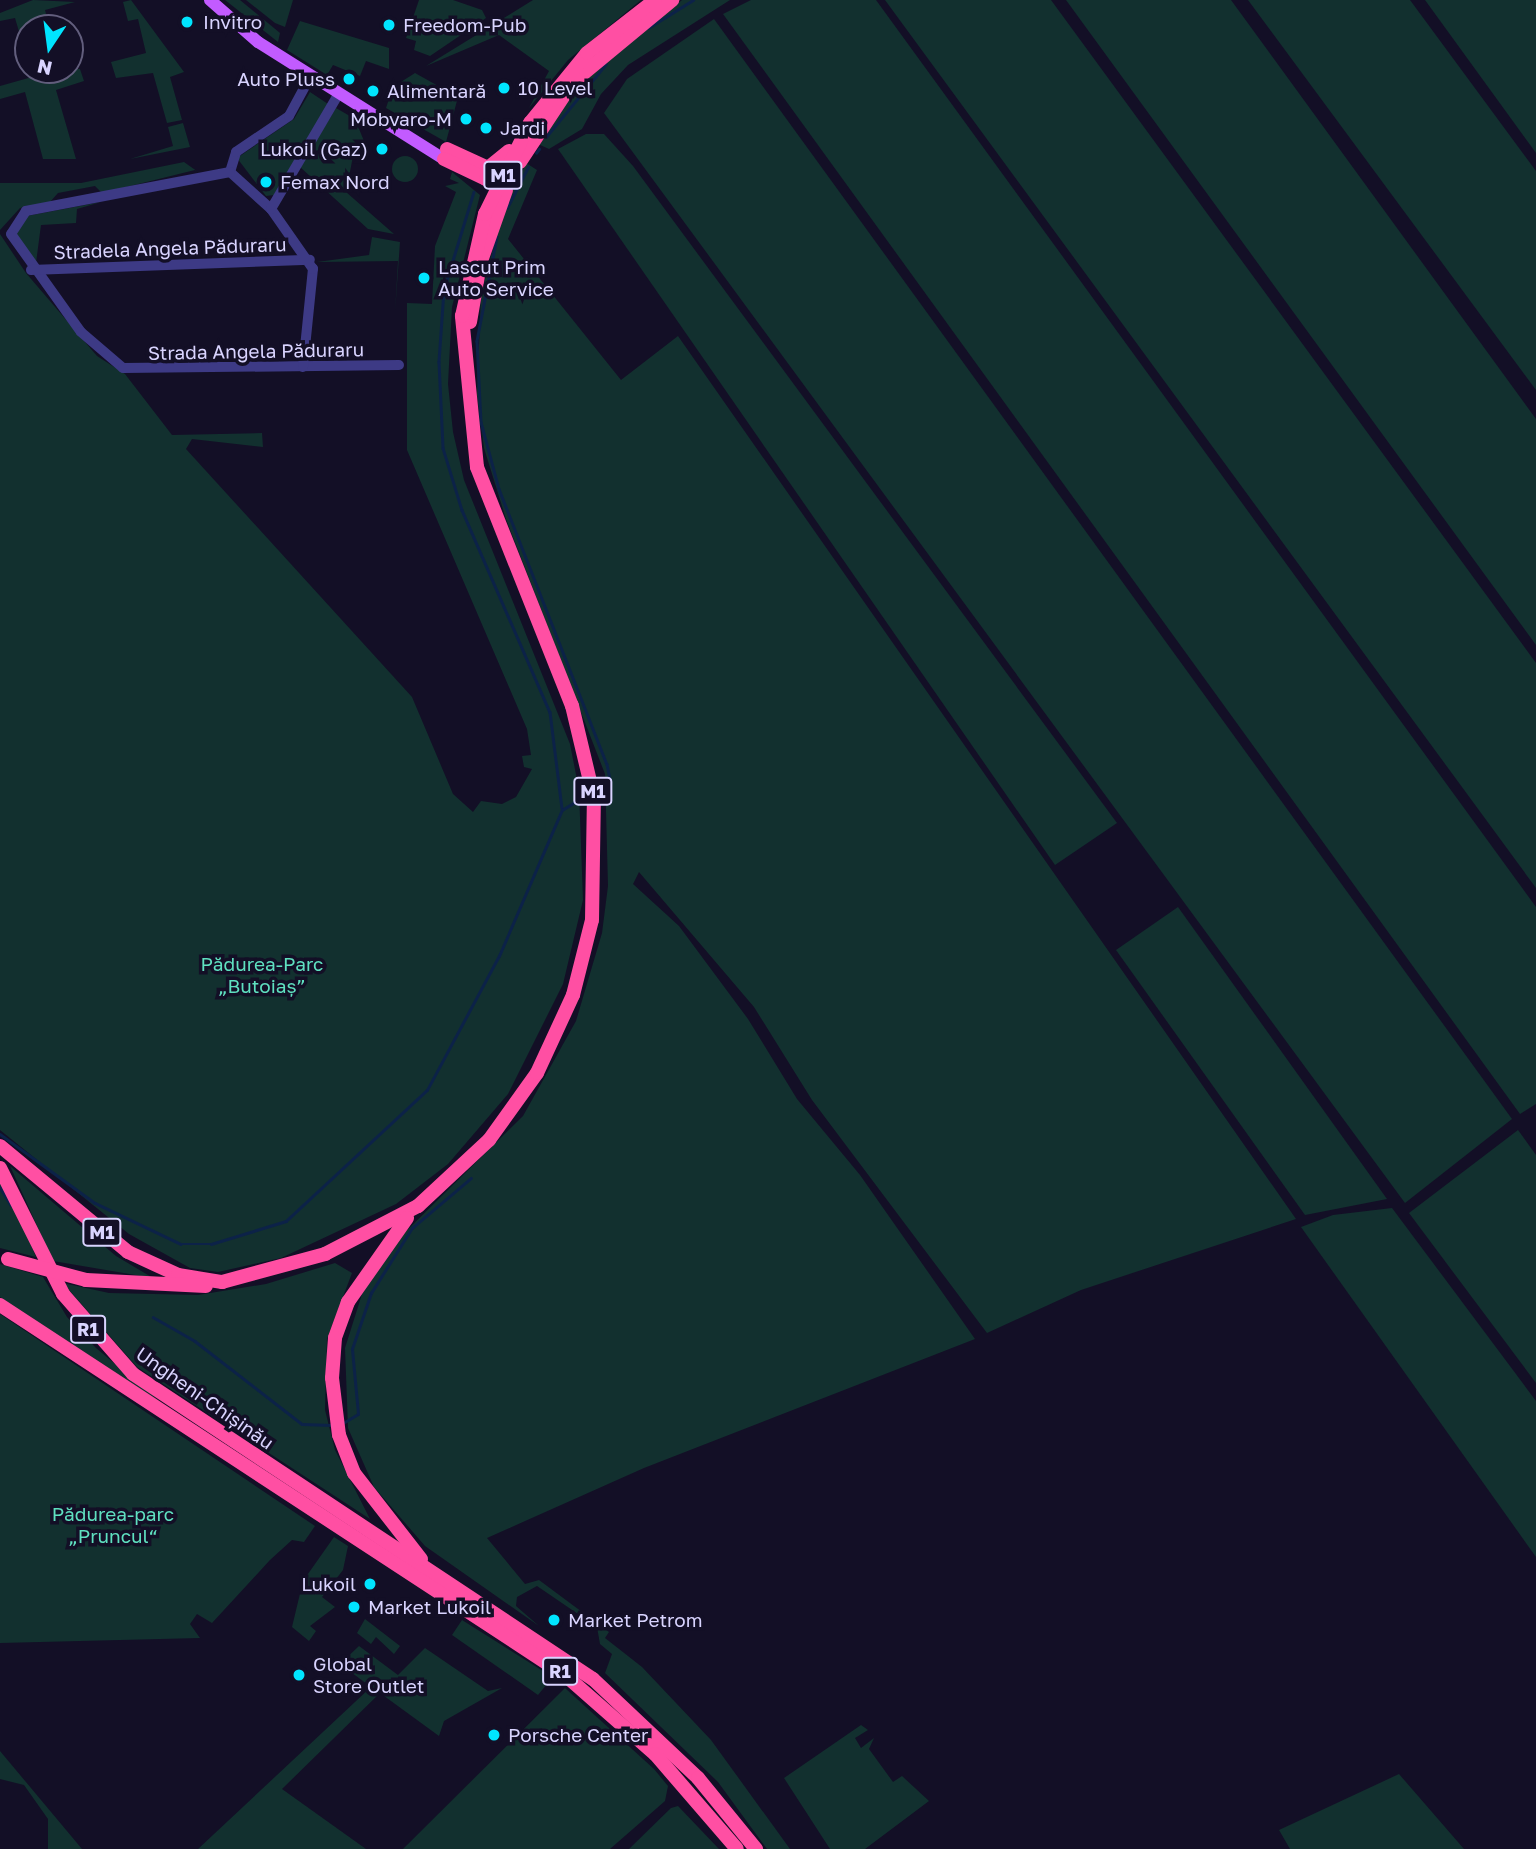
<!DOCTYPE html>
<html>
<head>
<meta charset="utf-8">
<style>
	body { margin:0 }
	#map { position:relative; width:1536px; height:1849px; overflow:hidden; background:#130f26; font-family:"Golos Text",sans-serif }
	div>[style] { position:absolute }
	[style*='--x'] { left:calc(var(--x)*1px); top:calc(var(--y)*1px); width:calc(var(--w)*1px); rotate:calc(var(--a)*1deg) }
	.green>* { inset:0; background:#12302f }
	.round { border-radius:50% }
	.stream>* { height:2.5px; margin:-1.25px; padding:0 1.25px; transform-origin:1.25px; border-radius:1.25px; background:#0c2248 }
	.minor>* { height:10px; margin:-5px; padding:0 5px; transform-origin:5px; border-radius:5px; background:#3d3a85 }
	.major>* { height:12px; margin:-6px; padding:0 6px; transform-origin:6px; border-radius:6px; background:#c25bff }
	.highway>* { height:14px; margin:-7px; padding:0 7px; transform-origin:7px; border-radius:7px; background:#ff4fa3 }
	.highway-bridge>* { height:14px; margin:-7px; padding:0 7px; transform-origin:7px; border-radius:7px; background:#ff4fa3 }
	.dots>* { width:19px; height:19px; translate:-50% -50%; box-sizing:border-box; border:4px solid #130f26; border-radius:50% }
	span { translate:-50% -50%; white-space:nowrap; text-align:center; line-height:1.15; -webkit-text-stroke:7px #130f26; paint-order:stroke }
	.shield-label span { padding:2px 5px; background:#130f26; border:2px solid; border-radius:5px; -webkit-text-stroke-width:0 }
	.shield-label { font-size:18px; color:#d9d4ff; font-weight:700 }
	.poi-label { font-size:19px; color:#d9d4ff }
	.left { translate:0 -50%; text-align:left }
	.right { translate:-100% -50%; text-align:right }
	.street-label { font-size:19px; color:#d9d4ff }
	.park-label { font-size:19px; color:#5fe0c0 }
	.north { position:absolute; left:14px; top:14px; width:70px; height:70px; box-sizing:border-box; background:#130f26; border:2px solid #625e7d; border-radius:50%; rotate:193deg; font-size:19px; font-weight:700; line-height:28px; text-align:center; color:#d9d4ff }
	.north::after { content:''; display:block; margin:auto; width:24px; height:32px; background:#00e5ff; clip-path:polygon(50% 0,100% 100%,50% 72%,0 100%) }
</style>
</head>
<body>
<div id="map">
	<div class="green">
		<div style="clip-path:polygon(33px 0,75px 2px,45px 10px,50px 28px,28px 28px,28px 62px,15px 18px,0 21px,0 13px)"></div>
		<div style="clip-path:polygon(131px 0,184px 72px,170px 77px,182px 120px,167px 123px,153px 73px,116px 78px,111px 62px,146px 53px,138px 19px,128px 21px,123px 2px)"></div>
		<div style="clip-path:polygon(225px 0,240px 0,280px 33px,278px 42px)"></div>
		<div style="clip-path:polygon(246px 0,293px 0,285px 27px,275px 23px)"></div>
		<div style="clip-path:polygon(419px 0,453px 0,482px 10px,486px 18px,430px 56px,414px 50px,416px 41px,406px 38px)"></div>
		<div style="clip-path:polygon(533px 0,641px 0,568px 60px,529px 108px,549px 71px,499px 35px,426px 66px)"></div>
		<div style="clip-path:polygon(682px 0,730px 0,628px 65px,601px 94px,582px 129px,549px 149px,538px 144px,579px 86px)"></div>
		<div style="clip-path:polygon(751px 0,876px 0,1536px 907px,1536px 1104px,1520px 1114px,723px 14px)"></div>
		<div style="clip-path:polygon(885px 0,1051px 0,1536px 663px,1536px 888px)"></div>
		<div style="clip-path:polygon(1066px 0,1231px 0,1536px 419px,1536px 645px)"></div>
		<div style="clip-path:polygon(1248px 0,1410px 0,1536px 171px,1536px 390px)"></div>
		<div style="clip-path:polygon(1425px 0,1536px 0,1536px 153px)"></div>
		<div style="clip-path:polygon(714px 19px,1512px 1119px,1405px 1203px,604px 113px,627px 79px)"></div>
		<div style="clip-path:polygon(300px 21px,389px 48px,389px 69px,366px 61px,360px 76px,333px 65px,327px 75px,287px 50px)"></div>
		<div style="clip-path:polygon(80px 69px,84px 81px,56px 90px,76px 159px,43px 159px,25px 92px,0 99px,0 86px,32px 77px,30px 70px)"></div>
		<div style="clip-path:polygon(415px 73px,458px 97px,446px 142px,386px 108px,393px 87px)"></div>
		<div style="clip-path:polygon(310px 92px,328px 104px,274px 195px,266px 196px,237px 158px,294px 119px)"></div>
		<div style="clip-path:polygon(336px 108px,355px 119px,364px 141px,355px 146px,346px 192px,394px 234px,368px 229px,300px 167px)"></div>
		<div style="clip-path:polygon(183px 123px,190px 147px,130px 159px,173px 146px,168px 127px)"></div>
		<div style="clip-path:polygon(586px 134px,604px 134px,633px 166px,1117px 823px,1055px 865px,558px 149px)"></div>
		<div class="round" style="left:392px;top:156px;width:26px;height:26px"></div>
		<div style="clip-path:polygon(184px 162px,201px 174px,195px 170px,102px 193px,95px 186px,58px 193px,50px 202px,20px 208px,0 230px,0 183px,81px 183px)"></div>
		<div style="clip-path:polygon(526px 163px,537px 170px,508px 239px,621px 380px,678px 336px,1296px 1219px,1081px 1290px,987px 1333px,812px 1100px,754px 1007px,639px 872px,633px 884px,679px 926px,748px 1019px,797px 1099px,860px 1175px,975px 1339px,644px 1468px,487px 1538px,525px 1584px,539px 1580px,609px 1632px,605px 1638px,642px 1667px,711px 1740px,790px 1849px,767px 1849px,718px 1782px,605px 1673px,612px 1654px,600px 1644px,597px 1627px,537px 1586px,517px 1597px,516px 1606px,539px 1626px,425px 1546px,374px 1487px,348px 1428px,345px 1348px,362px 1294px,388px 1249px,523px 1116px,576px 1021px,602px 933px,608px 886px,605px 774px,506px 519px,484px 448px,477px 395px,481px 295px,503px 210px)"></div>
		<div style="clip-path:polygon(452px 172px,480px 195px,452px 307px,448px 384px,453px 432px,464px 480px,570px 744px,579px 790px,583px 900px,563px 984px,508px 1094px,448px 1164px,396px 1204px,281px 1258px,218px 1272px,190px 1268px,129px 1234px,0 1130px,0 234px,26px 273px,97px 356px,125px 374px,172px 435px,262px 433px,263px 447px,192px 439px,186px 449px,412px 697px,453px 794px,473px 812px,481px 801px,502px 804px,516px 797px,532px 769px,524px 767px,522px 756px,531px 755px,527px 729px,407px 450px,407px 303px,432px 304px,435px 246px,456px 192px,445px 186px,459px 183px,450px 179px)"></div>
		<div style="clip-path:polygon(101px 202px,77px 209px,76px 223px,41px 225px,36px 263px,15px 237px,27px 216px)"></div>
		<div style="clip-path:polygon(372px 237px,400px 242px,395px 313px,398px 261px,317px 262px,369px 255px)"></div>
		<div style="clip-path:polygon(1178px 907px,1387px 1199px,1305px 1215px,1116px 950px)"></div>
		<div style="clip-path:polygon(1518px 1130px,1536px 1155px,1536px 1383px,1409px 1213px)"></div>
		<div style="clip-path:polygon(10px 1166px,116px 1256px,153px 1278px,53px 1261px)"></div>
		<div style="clip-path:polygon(0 1182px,23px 1226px,36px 1257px,0 1248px)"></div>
		<div style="clip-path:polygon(1392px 1208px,1536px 1401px,1536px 1557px,1301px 1227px,1333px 1215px)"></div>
		<div style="clip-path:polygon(335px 1263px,352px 1273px,327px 1339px,325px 1410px,335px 1450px,370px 1519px,137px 1367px,63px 1283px,109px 1293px,198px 1295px,266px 1284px)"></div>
		<div style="clip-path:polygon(0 1264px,43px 1277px,67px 1317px,96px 1348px,163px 1404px,0 1297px)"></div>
		<div style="clip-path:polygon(0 1314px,315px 1526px,304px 1542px,292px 1540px,270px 1560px,212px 1623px,197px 1614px,190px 1624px,200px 1638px,0 1643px)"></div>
		<div style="clip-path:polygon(334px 1537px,348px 1546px,343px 1570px,322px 1597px,335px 1607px,310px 1626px,316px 1631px,309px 1641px,292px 1627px,303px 1581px)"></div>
		<div style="clip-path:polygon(365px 1619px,400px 1646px,394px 1654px,376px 1637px,371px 1644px,357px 1633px)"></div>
		<div style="clip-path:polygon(462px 1620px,546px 1673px,547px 1684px,538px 1695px,452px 1635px)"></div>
		<div style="clip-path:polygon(359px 1646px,398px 1675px,425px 1648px,488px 1691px,502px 1688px,444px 1721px,439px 1736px,380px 1693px,282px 1789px,366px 1849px,198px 1849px,371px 1687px,340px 1664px)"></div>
		<div style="clip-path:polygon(565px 1688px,654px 1769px,668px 1786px,665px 1801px,610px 1849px,403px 1849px)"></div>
		<div style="clip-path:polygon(861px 1725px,868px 1730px,855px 1738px,861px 1748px,874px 1738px,869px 1749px,893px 1782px,902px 1776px,929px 1801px,865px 1849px,830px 1849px,784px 1778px)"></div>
		<div style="clip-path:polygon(0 1751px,82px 1849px,48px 1849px,48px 1819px,24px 1785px,0 1779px)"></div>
		<div style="clip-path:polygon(1399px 1774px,1464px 1849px,1290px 1849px,1279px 1830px)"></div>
		<div style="clip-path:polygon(678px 1806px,719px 1849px,629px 1849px,671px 1808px)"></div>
	</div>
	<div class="stream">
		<div style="--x:648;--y:28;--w:53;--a:-31.9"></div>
		<div style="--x:546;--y:137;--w:94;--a:-50.6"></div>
		<div style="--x:536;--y:153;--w:5;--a:-53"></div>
		<div style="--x:474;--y:192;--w:102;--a:107"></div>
		<div style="--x:444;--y:290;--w:72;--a:94"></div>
		<div style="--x:439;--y:362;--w:86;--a:87.3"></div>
		<div style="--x:443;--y:448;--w:65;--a:73"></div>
		<div style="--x:462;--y:510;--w:220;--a:66.5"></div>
		<div style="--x:550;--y:712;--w:97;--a:82.9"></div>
		<div style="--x:507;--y:208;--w:46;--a:-62.9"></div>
		<div style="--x:497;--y:237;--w:106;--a:100.9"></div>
		<div style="--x:477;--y:341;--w:81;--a:87.2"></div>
		<div style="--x:481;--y:422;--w:69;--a:75"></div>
		<div style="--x:499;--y:489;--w:295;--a:68.6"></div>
		<div style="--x:607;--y:764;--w:15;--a:79"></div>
		<div style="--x:610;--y:779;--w:7;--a:146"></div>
		<div style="--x:0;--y:1134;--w:117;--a:36"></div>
		<div style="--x:95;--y:1203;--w:95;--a:25.5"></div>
		<div style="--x:181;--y:1244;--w:30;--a:0"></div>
		<div style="--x:211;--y:1244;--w:78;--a:-17"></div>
		<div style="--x:286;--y:1221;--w:192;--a:-42.9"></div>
		<div style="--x:427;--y:1090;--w:152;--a:-61.8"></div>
		<div style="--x:499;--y:956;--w:159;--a:-66.7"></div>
		<div style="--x:562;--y:810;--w:19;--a:-32"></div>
		<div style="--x:0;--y:1187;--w:21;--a:59"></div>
		<div style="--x:153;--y:1317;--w:48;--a:29.7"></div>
		<div style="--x:195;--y:1341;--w:135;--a:37.8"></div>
		<div style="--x:302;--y:1424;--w:29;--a:2"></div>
		<div style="--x:343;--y:1423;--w:17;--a:-31"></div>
		<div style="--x:358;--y:1414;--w:65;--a:-95.3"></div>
		<div style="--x:352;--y:1349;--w:59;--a:-71.3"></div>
		<div style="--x:371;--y:1293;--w:77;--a:-57.8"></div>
		<div style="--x:412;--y:1228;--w:77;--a:-40.3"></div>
	</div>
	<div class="minor">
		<div style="--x:230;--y:172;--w:21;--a:-73"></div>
		<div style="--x:236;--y:152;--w:64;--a:-34.2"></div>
		<div style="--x:289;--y:116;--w:44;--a:-61.7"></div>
		<div style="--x:271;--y:209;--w:55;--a:-137.9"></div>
		<div style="--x:230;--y:172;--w:208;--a:169.2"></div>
		<div style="--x:26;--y:211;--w:27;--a:123"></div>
		<div style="--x:11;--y:234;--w:120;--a:54.5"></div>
		<div style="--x:81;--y:332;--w:55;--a:40.6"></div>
		<div style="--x:123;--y:368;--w:276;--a:-0.6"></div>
		<div style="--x:31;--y:270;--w:279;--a:-2.1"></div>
		<div style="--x:303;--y:367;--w:99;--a:-84.2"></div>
		<div style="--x:313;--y:269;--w:73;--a:-125"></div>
		<div style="--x:271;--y:209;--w:134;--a:-59.6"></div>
	</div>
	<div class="major">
		<div style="--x:210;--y:0;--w:64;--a:41.2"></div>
		<div style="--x:258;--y:42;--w:220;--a:32.2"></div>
	</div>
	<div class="highway">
		<div style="--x:447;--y:149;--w:45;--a:24.9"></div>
		<div style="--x:488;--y:168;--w:27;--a:-39"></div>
		<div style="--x:444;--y:159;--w:47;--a:25.5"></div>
		<div style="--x:486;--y:179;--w:20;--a:-6"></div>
		<div style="--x:520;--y:162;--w:96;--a:-56.5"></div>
		<div style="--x:573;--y:82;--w:129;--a:-39.6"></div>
		<div style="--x:470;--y:322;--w:59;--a:-80.2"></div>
		<div style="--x:480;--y:264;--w:78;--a:-70.6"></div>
		<div style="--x:0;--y:1146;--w:166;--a:39.6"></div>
		<div style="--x:128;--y:1252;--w:55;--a:24.7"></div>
		<div style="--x:178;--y:1275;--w:45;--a:9"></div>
		<div style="--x:222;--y:1282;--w:107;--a:-15.2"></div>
		<div style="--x:325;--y:1254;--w:105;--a:-27.3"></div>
		<div style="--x:418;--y:1206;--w:97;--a:-42.9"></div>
		<div style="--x:489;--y:1140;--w:82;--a:-54.4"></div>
		<div style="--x:537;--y:1073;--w:86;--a:-65.2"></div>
		<div style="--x:573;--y:995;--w:77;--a:-75.8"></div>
		<div style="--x:592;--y:920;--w:122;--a:-89.1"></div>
		<div style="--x:594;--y:798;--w:95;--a:-103.4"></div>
		<div style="--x:572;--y:706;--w:257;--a:-111.7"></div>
		<div style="--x:477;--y:467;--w:152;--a:-95.7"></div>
		<div style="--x:462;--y:316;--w:105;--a:-77.3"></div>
		<div style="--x:485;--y:214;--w:102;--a:-63.7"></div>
		<div style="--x:530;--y:123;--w:90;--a:-50.8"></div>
		<div style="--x:587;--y:53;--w:86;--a:-37.9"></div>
		<div style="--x:0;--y:1168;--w:141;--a:63.4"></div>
		<div style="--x:63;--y:1294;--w:106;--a:48.8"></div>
		<div style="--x:133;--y:1374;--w:552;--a:33.55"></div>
		<div style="--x:593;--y:1679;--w:144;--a:43.3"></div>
		<div style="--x:698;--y:1778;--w:92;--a:50.8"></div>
		<div style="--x:407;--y:1218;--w:103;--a:125.1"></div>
		<div style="--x:348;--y:1302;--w:38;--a:110"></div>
		<div style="--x:335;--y:1338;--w:40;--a:94.3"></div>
		<div style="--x:332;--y:1378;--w:57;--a:83"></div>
		<div style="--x:339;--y:1435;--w:41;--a:68.5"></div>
		<div style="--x:354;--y:1473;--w:109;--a:52.1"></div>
		<div style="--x:86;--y:1280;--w:120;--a:2.9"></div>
		<div style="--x:0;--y:1305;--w:675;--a:33.22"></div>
		<div style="--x:565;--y:1675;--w:120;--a:41.3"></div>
		<div style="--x:655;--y:1754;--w:125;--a:49.2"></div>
	</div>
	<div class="highway-bridge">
		<div style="--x:8;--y:1259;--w:81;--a:15.1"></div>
	</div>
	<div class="dots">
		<div style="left:187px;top:22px;background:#00e5ff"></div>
		<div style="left:389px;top:25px;background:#00e5ff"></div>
		<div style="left:349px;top:79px;background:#00e5ff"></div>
		<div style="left:504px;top:88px;background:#00e5ff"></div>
		<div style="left:373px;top:91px;background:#00e5ff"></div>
		<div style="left:466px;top:119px;background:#00e5ff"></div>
		<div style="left:486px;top:128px;background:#00e5ff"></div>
		<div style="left:382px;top:149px;background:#00e5ff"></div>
		<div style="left:266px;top:182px;background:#00e5ff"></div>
		<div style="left:424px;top:278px;background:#00e5ff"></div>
		<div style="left:370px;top:1584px;background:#00e5ff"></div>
		<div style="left:354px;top:1607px;background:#00e5ff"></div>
		<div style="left:554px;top:1620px;background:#00e5ff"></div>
		<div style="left:299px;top:1675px;background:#00e5ff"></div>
		<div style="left:494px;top:1735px;background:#00e5ff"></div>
	</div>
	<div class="shield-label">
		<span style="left:503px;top:175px">M1</span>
		<span style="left:593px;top:791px">M1</span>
		<span style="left:102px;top:1232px">M1</span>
		<span style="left:88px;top:1329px">R1</span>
		<span style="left:560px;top:1671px">R1</span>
	</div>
	<div class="poi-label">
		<span class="left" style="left:203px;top:22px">Invitro</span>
		<span class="left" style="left:403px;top:25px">Freedom-Pub</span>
		<span class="right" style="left:335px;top:79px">Auto Pluss</span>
		<span class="left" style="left:518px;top:88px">10 Level</span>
		<span class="left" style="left:387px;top:91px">Alimentară</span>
		<span class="right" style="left:452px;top:119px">Mobvaro-M</span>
		<span class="left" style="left:500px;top:128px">Jardi</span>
		<span class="right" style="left:368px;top:149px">Lukoil (Gaz)</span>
		<span class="left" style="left:280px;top:182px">Femax Nord</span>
		<span class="left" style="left:438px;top:278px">Lascut Prim<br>Auto Service</span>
		<span class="right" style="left:356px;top:1584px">Lukoil</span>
		<span class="left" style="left:368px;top:1607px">Market Lukoil</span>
		<span class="left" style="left:568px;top:1620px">Market Petrom</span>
		<span class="left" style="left:313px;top:1675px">Global<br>Store Outlet</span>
		<span class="left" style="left:508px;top:1735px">Porsche Center</span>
	</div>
	<div class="street-label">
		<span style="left:170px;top:248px;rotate:-2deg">Stradela Angela Păduraru</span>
		<span style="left:256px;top:351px;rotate:-1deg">Strada Angela Păduraru</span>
		<span style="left:205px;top:1398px;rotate:35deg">Ungheni-Chișinău</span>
	</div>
	<div class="park-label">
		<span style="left:262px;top:975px">Pădurea-Parc<br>„Butoiaș”</span>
		<span style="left:113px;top:1525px">Pădurea-parc<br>„Pruncul“</span>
	</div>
	<div class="north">N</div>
</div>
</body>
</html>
